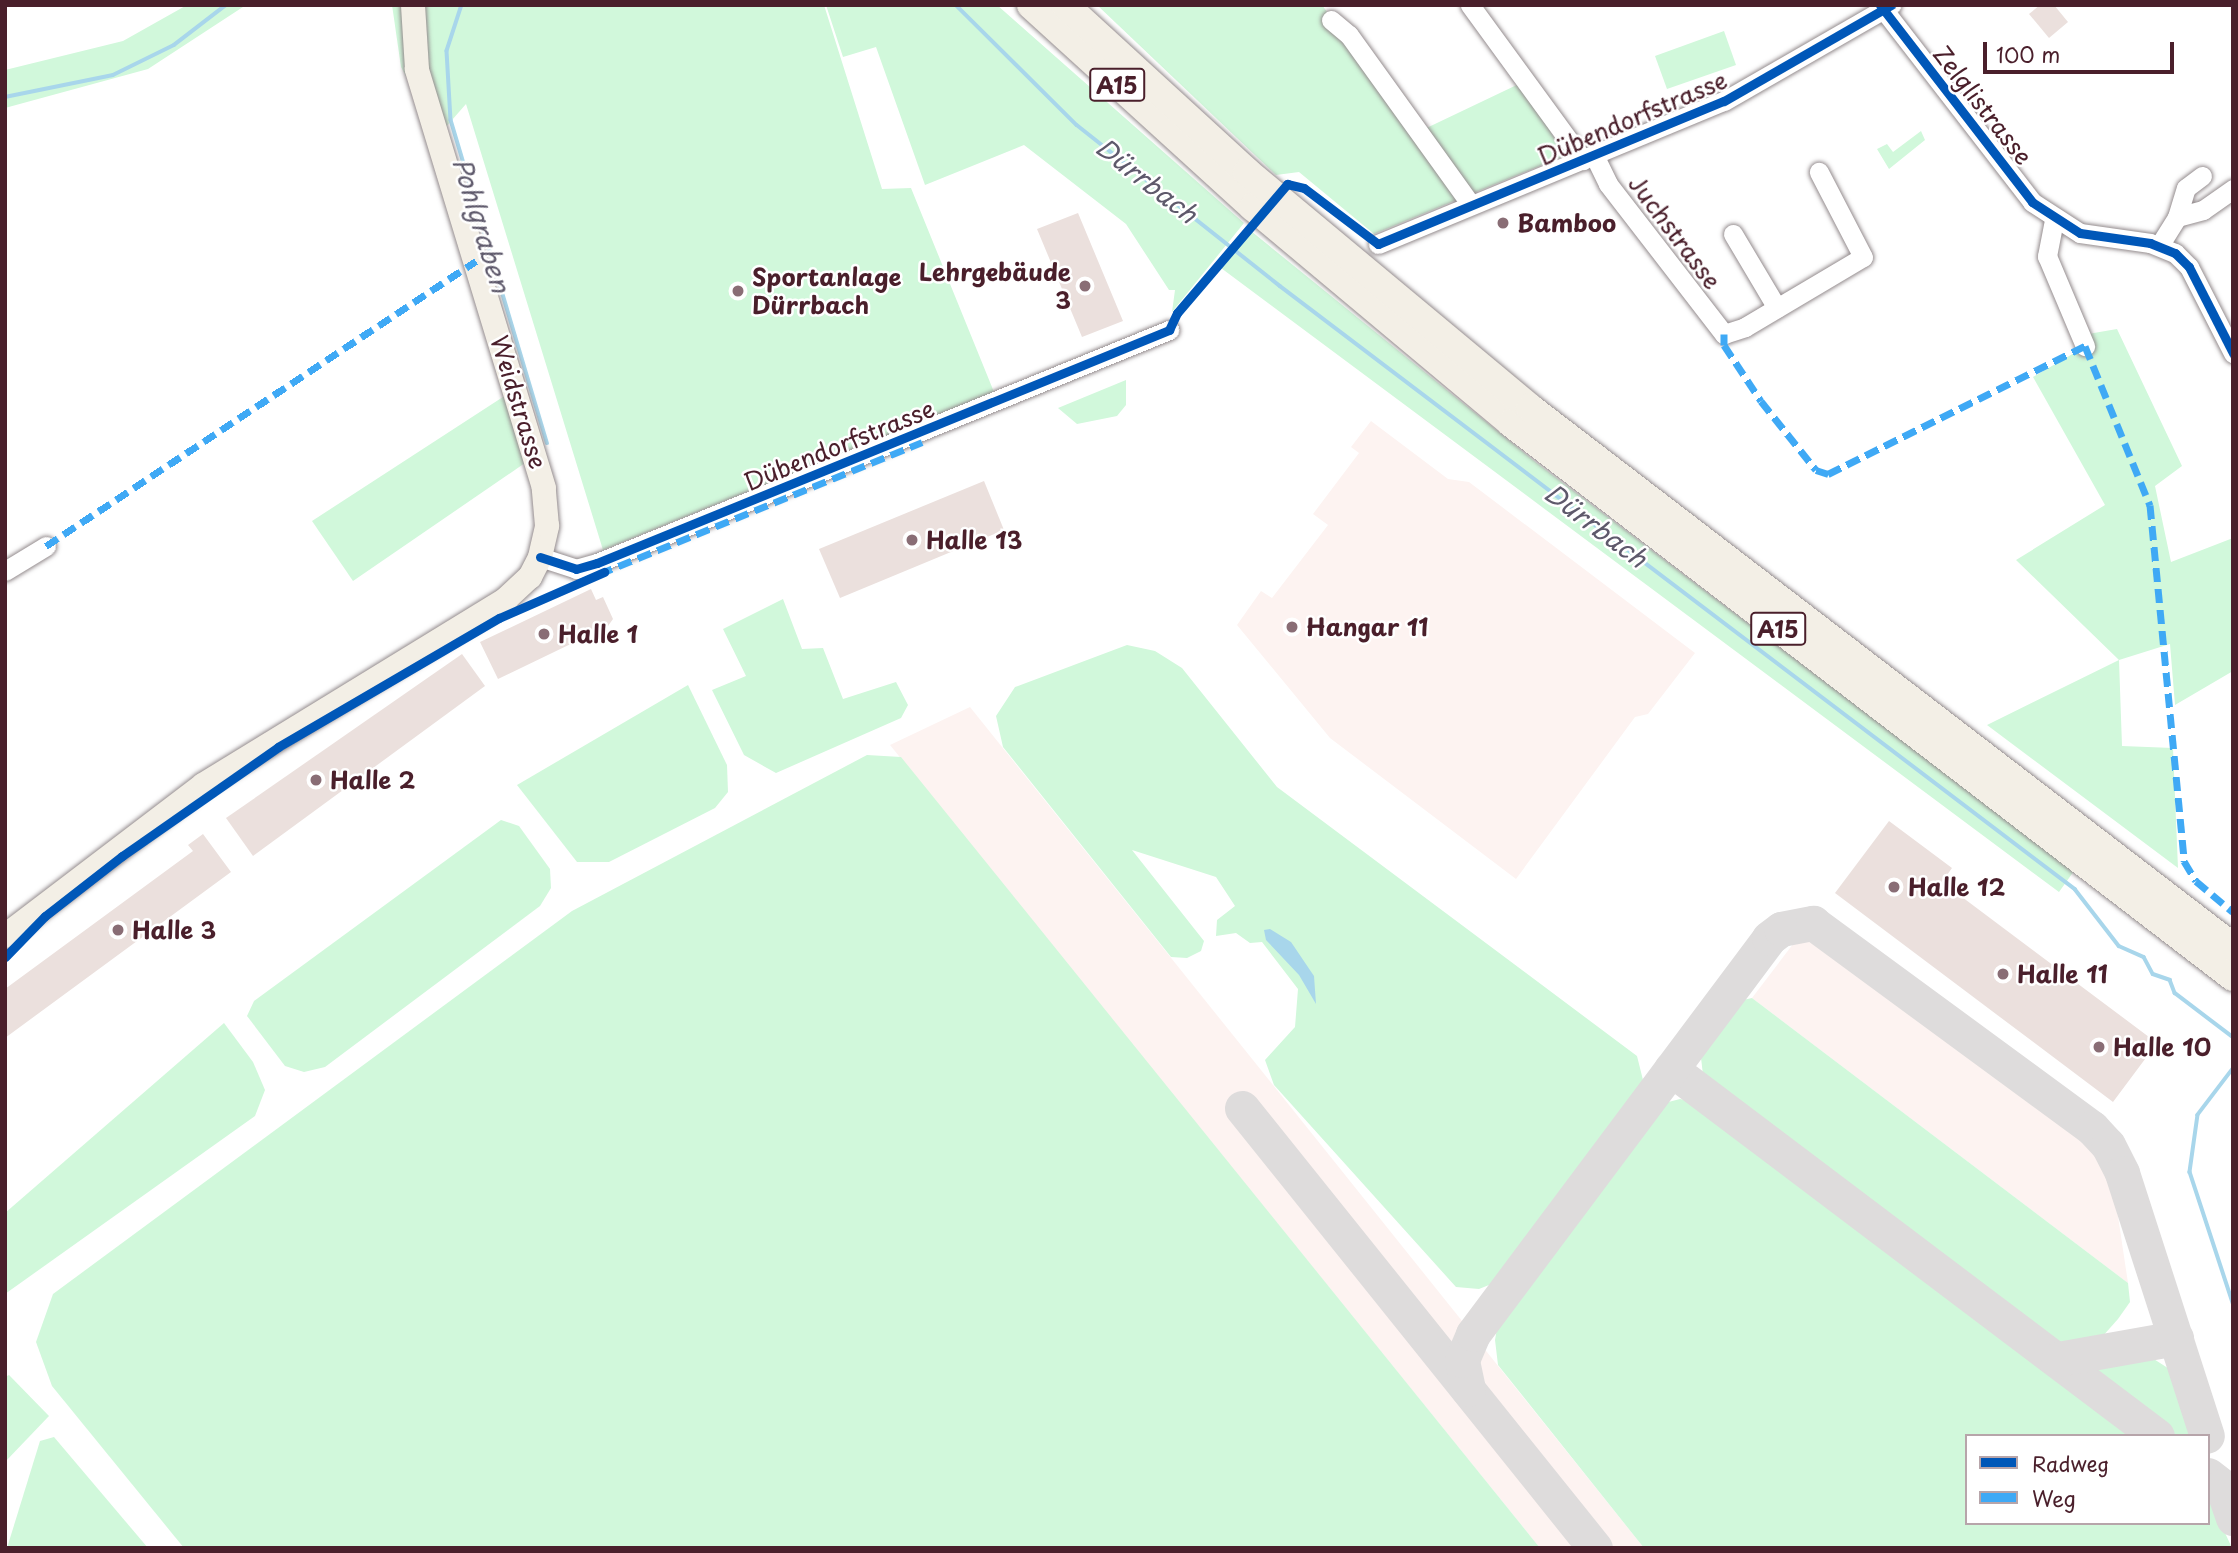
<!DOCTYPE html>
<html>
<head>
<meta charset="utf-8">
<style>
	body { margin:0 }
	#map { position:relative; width:2238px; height:1553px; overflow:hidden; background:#fff; font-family:"Playpen Sans",sans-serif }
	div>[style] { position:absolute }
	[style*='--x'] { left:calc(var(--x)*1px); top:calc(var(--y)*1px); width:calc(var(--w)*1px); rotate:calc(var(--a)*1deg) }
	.built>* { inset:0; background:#fdf3f1 }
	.green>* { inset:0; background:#d1f8db }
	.water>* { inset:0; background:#a8d6eb }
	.stream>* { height:3.5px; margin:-1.75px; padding:0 1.75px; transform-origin:1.75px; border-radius:1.75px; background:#a8d6eb }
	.taxiway>* { height:35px; margin:-17.5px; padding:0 17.5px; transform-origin:17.5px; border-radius:17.5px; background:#dedcdc }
	.building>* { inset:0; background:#ebe0dd }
	.roads { filter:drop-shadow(0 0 2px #948c8e) drop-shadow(0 0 2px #948c8e) }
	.minor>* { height:19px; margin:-9.5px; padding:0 9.5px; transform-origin:9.5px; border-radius:9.5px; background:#fff }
	.major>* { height:24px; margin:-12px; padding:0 12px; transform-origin:12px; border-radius:12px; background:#f3efe6 }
	.highway>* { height:28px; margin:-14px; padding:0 14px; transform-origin:14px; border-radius:14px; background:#f3efe6 }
	.quiet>* { height:7px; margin-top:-3.5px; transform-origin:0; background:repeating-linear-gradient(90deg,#3fa9f5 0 14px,transparent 0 21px) }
	.cycleway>* { height:9px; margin:-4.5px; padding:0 4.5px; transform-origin:4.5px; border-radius:4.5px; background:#0057b8 }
	.dots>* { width:19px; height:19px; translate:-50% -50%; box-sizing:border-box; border:4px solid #fff; border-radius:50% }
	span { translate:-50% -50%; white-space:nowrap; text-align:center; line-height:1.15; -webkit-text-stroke:5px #fff; paint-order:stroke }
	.shield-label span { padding:2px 5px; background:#fff; border:2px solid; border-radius:5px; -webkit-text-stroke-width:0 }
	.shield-label { font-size:23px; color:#4a1f2b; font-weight:700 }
	.street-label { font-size:24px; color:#4a1f2b }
	.poi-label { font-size:24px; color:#4a1f2b; font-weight:700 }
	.left { translate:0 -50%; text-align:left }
	.right { translate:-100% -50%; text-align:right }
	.water-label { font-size:26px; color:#5e596b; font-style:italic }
	.frame { position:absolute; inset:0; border:7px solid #4a1f2b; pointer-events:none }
	.legend { position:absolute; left:1965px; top:1434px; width:245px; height:91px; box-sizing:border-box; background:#fff; border:2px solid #b7a5aa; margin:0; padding:9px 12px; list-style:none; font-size:21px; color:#4a1f2b }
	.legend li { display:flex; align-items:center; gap:14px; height:35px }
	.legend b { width:35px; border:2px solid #b7a5aa }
	.scale { position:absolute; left:1983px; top:42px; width:191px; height:32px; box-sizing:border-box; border:4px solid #4a1f2b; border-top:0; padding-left:9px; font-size:21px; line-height:24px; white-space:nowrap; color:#4a1f2b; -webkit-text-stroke:5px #fff; paint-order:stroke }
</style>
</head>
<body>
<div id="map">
	<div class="built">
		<div style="clip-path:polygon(1371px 421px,1448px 479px,1469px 482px,1695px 653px,1648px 714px,1635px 717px,1516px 879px,1330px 738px,1237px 625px,1261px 591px,1272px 598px,1328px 525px,1313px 514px,1359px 453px,1351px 447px)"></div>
		<div style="clip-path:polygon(970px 707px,1644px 1548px,1540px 1548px,890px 745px)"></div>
		<div style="clip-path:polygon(1819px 910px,2104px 1123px,2128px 1283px,1752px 998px)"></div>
	</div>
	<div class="green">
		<div style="clip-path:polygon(187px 5px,246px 5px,148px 69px,5px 108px,5px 70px,123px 41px)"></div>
		<div style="clip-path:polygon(392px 5px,824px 5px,882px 189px,911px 188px,994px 392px,603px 550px,466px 104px,438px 136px,401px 67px)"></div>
		<div style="clip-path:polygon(826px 5px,997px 5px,1244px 223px,1172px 312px,1175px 290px,1169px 290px,1126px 224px,1024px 145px,925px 185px,876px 47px,843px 57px)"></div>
		<div style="clip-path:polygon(1097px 5px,1322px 5px,1416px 133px,1523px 82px,1564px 156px,1374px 234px,1299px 172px,1276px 175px)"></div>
		<div style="clip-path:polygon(1724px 31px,1736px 65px,1667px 89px,1655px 56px)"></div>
		<div style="clip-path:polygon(1921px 131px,1925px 140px,1889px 169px,1877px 149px,1887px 144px,1893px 152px)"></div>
		<div style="clip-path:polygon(1251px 231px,1538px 464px,2074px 871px,2059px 892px,1221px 268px)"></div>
		<div style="clip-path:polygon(2117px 329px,2182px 466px,2155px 486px,2171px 562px,2233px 538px,2233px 671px,2175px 705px,2170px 644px,2119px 660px,2122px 746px,2173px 748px,2178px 868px,1987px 725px,2119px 660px,2016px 560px,2105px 505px,2033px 377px,2088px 345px,2088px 334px)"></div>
		<div style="clip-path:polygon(1126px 380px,1126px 405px,1117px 416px,1077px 424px,1058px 408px)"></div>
		<div style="clip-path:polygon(506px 395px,525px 463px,353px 581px,312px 521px)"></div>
		<div style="clip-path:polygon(783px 599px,802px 649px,823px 648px,843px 699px,896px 682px,908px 705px,901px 718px,776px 773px,744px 755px,712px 690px,746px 676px,723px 629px)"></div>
		<div style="clip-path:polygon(1127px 645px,1155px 651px,1182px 668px,1277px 787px,1637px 1056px,1643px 1080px,1631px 1107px,1504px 1279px,1479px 1289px,1456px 1287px,1274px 1085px,1265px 1060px,1295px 1027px,1298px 989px,1262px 942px,1250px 943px,1236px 933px,1216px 936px,1217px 920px,1235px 906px,1216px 877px,1132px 850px,1204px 941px,1201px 951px,1187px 958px,1171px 957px,1003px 747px,996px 716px,1015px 687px)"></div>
		<div style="clip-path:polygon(688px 685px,727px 765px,728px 792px,715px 808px,609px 862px,577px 862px,517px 785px)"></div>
		<div style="clip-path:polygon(867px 755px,901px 757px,1540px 1548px,184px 1548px,52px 1386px,36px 1342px,53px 1294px,572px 911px)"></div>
		<div style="clip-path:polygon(501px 820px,519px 826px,550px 869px,551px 888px,540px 906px,325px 1067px,304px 1072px,285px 1066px,247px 1016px,254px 1001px)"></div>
		<div style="clip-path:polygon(1752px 998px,2128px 1283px,2130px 1302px,2118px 1319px,2102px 1337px,2079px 1344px,2049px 1341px,1719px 1095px,1703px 1075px,1700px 1049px,1734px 1002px)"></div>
		<div style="clip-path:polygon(224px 1023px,253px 1062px,265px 1090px,255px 1116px,5px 1294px,5px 1213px)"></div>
		<div style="clip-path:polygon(1680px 1099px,1699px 1103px,2143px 1436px,1967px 1436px,1967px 1523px,2208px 1523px,2208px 1496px,2232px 1548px,1644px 1548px,1498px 1365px,1495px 1340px,1499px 1317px,1657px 1105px)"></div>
		<div style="clip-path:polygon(2146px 1354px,2174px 1372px,2195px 1436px,2174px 1436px,2084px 1365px)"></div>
		<div style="clip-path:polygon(9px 1375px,49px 1416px,5px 1462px,5px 1377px)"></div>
		<div style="clip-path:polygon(54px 1437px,148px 1548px,7px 1548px,40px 1441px)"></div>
	</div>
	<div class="water">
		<div style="clip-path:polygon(1270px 929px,1291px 942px,1314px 976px,1316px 1004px,1299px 975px,1266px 940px,1264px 930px)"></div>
	</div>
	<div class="stream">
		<div style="--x:462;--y:5;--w:48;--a:108.1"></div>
		<div style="--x:447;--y:51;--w:69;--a:86.7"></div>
		<div style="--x:451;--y:120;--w:337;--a:73.4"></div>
		<div style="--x:956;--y:5;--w:170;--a:44.8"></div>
		<div style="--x:1077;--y:125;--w:259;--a:38.4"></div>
		<div style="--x:1280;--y:286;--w:998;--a:37.18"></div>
		<div style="--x:2075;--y:889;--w:72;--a:52.3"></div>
		<div style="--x:2119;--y:946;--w:27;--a:24"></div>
		<div style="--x:2144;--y:957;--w:19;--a:62"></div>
		<div style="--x:2153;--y:974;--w:18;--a:19"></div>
		<div style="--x:2170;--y:980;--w:14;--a:69"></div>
		<div style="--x:2175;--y:993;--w:73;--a:37.2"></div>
		<div style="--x:5;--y:97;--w:110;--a:-11.5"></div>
		<div style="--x:113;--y:75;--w:68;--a:-26.2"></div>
		<div style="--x:174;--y:45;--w:66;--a:-37.6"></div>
		<div style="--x:2233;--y:1069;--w:58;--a:127.3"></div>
		<div style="--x:2198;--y:1115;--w:58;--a:98"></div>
		<div style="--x:2190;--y:1172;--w:138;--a:71.8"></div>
	</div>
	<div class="taxiway">
		<div style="--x:1671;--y:1069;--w:609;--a:37.06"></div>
		<div style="--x:1242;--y:1108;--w:564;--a:51.26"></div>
		<div style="--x:2058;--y:1359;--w:120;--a:-10.1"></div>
		<div style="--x:1468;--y:1389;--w:30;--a:-102"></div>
		<div style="--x:1462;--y:1360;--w:28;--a:-67"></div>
		<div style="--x:1473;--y:1334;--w:494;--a:-53.2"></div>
		<div style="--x:1769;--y:938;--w:15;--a:-37"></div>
		<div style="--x:1781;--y:929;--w:33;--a:-11"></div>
		<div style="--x:1813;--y:923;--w:346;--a:36.3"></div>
		<div style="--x:2092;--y:1128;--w:23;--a:47"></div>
		<div style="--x:2108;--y:1145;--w:31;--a:63"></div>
		<div style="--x:2122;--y:1173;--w:276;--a:72.1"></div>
		<div style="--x:2208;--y:1475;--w:18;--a:38"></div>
		<div style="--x:2222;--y:1486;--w:34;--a:71"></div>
	</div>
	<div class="building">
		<div style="clip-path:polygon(2040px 5px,2054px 5px,2068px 22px,2049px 38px,2029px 14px)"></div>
		<div style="clip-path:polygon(1078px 213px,1123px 321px,1082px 337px,1037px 229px)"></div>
		<div style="clip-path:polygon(984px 481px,1004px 530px,840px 598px,819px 549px)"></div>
		<div style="clip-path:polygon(591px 589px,596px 600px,603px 597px,613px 619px,608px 626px,498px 679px,480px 642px)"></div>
		<div style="clip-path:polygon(462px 654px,485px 686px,253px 856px,226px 818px)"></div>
		<div style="clip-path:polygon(1889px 821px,1952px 868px,1942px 882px,2157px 1043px,2113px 1102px,1835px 893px)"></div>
		<div style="clip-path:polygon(203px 834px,231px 872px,5px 1038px,5px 989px,193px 851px,188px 845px)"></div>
	</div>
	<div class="roads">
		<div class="minor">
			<div style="--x:1470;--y:5;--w:192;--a:53.9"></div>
			<div style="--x:1880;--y:5;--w:249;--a:52.3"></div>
			<div style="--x:2032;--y:202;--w:57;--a:32.9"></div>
			<div style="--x:2080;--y:233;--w:71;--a:8.1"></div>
			<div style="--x:2150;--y:243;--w:27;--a:22"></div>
			<div style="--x:2175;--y:253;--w:20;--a:45"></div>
			<div style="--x:2189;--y:267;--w:97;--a:62.9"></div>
			<div style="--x:1331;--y:20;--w:23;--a:40"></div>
			<div style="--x:1349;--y:35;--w:209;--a:54.3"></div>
			<div style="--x:1594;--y:155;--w:32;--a:64"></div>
			<div style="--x:1608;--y:184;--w:190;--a:52.3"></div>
			<div style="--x:1724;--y:334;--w:22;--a:-18"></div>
			<div style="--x:1745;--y:327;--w:137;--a:-30.7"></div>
			<div style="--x:1863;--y:257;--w:96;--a:-117.4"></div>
			<div style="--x:2177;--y:217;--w:27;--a:-15"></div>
			<div style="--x:2203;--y:210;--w:37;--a:-35"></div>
			<div style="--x:2054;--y:220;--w:37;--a:101"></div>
			<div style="--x:2047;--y:256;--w:98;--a:67.1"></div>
			<div style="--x:1733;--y:234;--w:86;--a:59.3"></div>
			<div style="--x:1378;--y:244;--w:374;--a:-22.5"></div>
			<div style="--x:1724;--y:101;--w:193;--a:-29.9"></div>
			<div style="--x:2159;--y:246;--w:34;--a:-58"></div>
			<div style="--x:2177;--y:217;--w:30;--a:-73"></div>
			<div style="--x:2186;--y:188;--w:20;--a:-37"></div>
			<div style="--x:540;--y:557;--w:38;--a:18"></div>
			<div style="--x:576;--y:569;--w:22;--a:-16"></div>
			<div style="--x:597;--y:563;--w:618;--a:-22.16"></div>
			<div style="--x:5;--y:571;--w:48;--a:-31.4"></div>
		</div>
		<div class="major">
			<div style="--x:5;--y:936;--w:249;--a:-37.3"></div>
			<div style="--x:203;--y:785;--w:356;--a:-31.5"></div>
			<div style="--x:506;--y:599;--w:33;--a:-43"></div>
			<div style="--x:530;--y:577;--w:22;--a:-63"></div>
			<div style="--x:540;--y:557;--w:32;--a:-77"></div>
			<div style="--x:547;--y:526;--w:38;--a:-95"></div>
			<div style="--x:544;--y:488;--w:438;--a:-106.9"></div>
			<div style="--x:417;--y:69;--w:64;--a:-93.6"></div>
		</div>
		<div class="highway">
			<div style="--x:1031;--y:5;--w:300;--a:42.3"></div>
			<div style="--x:1253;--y:207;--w:336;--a:39.9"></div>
			<div style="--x:1511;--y:423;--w:910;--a:37.5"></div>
			<div style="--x:1065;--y:5;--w:247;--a:42.5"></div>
			<div style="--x:1247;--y:172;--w:368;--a:39.8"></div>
			<div style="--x:1530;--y:408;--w:886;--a:37.48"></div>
		</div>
	</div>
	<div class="quiet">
		<div style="--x:1724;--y:334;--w:11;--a:90"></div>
		<div style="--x:1724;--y:345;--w:67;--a:56.5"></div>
		<div style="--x:1761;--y:401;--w:88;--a:51.4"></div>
		<div style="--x:1816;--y:470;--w:13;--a:18"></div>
		<div style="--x:1828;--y:474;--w:287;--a:-26.5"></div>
		<div style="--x:2085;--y:346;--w:172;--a:67.8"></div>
		<div style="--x:2150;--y:505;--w:358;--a:84.5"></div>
		<div style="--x:2184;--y:861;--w:23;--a:59"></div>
		<div style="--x:2196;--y:881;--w:48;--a:40"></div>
		<div style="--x:46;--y:546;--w:516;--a:-33.54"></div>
		<div style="--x:599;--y:574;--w:349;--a:-22.2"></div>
	</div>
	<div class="cycleway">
		<div style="--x:1880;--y:5;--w:249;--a:52.3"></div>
		<div style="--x:2032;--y:202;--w:57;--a:32.9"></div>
		<div style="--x:2080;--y:233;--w:71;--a:8.1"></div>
		<div style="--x:2150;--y:243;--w:27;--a:22"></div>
		<div style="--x:2175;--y:253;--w:20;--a:45"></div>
		<div style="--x:2189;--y:267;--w:97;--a:62.9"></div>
		<div style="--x:540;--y:557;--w:38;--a:18"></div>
		<div style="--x:576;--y:569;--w:22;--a:-16"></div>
		<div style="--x:597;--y:563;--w:618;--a:-22.16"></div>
		<div style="--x:1169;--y:330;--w:19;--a:-65"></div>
		<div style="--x:1177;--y:313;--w:170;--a:-49.5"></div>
		<div style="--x:1287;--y:184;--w:17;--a:13"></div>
		<div style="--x:1304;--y:188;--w:93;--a:37.1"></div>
		<div style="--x:1378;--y:244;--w:374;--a:-22.5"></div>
		<div style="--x:1724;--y:101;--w:193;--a:-29.9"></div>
		<div style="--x:5;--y:957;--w:57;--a:-45.7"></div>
		<div style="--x:45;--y:916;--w:98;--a:-37.9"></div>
		<div style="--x:122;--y:856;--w:190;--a:-34.9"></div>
		<div style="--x:278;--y:747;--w:256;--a:-30.3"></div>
		<div style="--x:499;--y:618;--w:115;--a:-23.7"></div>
	</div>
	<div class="dots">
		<div style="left:1503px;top:223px;background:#896d75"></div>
		<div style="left:1085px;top:286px;background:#896d75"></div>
		<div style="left:738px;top:291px;background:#896d75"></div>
		<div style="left:912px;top:540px;background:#896d75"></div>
		<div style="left:1292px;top:627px;background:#896d75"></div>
		<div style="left:544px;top:634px;background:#896d75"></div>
		<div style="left:316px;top:780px;background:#896d75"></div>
		<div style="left:1894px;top:887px;background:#896d75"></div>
		<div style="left:118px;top:930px;background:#896d75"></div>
		<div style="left:2003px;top:974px;background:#896d75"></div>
		<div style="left:2099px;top:1047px;background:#896d75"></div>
	</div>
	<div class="shield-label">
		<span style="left:1117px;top:85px">A15</span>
		<span style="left:1778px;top:629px">A15</span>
	</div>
	<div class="street-label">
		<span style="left:1983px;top:105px;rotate:52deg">Zelglistrasse</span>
		<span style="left:1632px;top:118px;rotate:-23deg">Dübendorfstrasse</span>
		<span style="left:1675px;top:232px;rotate:53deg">Juchstrasse</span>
		<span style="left:519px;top:402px;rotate:73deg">Weidstrasse</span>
		<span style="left:839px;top:445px;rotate:-22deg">Dübendorfstrasse</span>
	</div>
	<div class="poi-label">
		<span class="left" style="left:1517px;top:223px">Bamboo</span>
		<span class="right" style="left:1071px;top:286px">Lehrgebäude<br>3</span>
		<span class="left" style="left:752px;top:291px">Sportanlage<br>Dürrbach</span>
		<span class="left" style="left:926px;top:540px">Halle 13</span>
		<span class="left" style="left:1306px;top:627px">Hangar 11</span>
		<span class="left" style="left:558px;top:634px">Halle 1</span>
		<span class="left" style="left:330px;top:780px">Halle 2</span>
		<span class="left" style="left:1908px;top:887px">Halle 12</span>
		<span class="left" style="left:132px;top:930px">Halle 3</span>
		<span class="left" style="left:2017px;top:974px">Halle 11</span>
		<span class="left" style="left:2113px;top:1047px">Halle 10</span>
	</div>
	<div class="water-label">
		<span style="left:1147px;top:180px;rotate:38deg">Dürrbach</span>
		<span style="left:482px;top:225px;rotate:73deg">Pohlgraben</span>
		<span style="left:1596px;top:525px;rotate:37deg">Dürrbach</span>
	</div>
	<div class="frame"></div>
	<ul class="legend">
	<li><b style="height:9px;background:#0057b8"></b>Radweg</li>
	<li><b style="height:9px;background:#3fa9f5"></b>Weg</li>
	</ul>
	<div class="scale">100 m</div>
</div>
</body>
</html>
